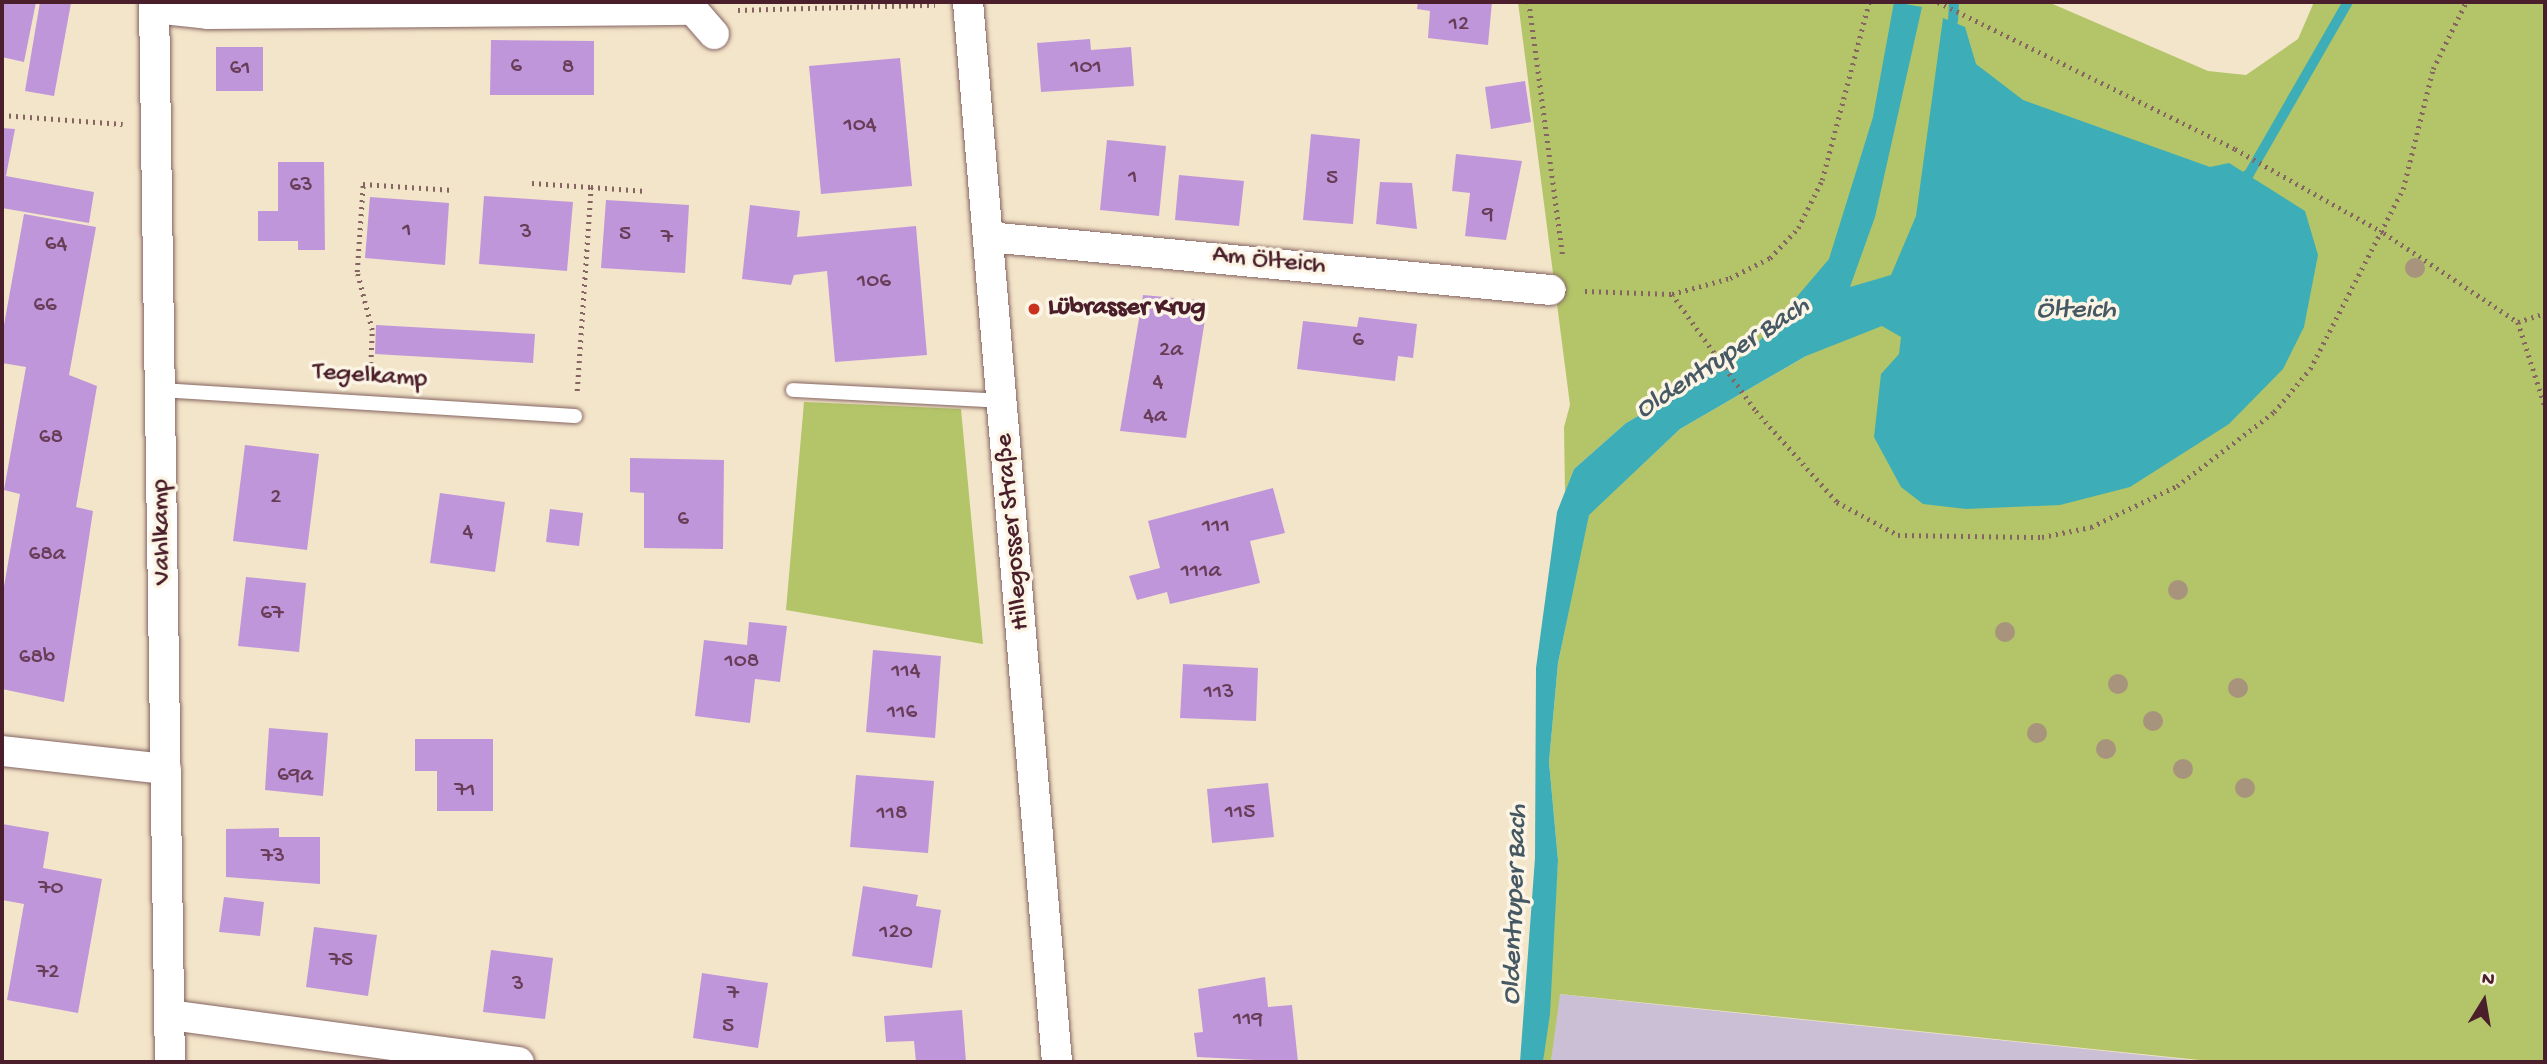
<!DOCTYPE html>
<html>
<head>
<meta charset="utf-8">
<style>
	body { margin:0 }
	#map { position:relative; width:2547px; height:1064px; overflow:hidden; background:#f3e5c9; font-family:"Gochi Hand",sans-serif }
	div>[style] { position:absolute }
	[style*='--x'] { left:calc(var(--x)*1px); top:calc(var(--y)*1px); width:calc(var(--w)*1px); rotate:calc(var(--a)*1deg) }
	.industrial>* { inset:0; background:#cbbfd5 }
	.green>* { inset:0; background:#b3c568 }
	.water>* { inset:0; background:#3dadb7 }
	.stream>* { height:10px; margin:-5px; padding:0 5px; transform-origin:5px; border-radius:5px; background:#3dadb7 }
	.building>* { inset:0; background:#c096db }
	.path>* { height:4.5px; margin-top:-2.25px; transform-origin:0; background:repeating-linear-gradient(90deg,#856462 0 2px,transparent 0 7px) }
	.roads { filter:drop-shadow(0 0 2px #856462) drop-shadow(0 0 2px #856462) }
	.lane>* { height:14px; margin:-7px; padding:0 7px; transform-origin:7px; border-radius:7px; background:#fff }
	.street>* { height:30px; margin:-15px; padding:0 15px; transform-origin:15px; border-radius:15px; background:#fff }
	.trees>* { width:20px; height:20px; margin:-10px; border-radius:50%; background:#a8947c }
	.dots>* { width:19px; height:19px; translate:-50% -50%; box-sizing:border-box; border:4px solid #fcf5e5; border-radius:50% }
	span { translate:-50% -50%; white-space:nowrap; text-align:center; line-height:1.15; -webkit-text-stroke:7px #fcf5e5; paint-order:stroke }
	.number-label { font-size:23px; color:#683d57 }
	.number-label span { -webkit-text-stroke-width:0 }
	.street-label { font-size:26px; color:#4a1f2b }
	.poi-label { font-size:26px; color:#4a1f2b; font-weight:700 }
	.left { translate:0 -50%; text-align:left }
	.water-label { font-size:28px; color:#455863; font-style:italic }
	.frame { position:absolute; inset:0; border:4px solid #4a1f2b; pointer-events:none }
	.north { position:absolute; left:2449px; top:966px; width:70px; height:70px; -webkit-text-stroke:5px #fcf5e5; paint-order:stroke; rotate:11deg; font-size:19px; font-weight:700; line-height:28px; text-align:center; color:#4a1f2b }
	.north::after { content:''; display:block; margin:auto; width:24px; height:32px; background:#4a1f2b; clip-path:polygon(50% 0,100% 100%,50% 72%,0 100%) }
</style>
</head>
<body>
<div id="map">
	<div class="industrial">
		<div style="clip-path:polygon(1559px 994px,1670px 1006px,2191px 1060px,1551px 1062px)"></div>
	</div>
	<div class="green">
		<div style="clip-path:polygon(1518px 2px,2048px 2px,2208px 71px,2246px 75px,2298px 39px,2314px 2px,2545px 2px,2545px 1062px,2219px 1062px,1560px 994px,1551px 1062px,1543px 1062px,1558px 860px,1549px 762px,1558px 663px,1588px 515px,1680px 429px,1806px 356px,1829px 261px,1750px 352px,1626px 423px,1574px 469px,1565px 492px,1564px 427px,1570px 405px)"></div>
		<div style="clip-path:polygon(804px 402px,961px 409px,983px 644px,786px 610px)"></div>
	</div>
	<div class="water">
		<div style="clip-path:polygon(1894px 2px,1922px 7px,1875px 217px,1850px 287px,1891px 275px,1916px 216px,1943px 18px,1965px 27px,1976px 64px,2023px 100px,2210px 167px,2229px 163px,2305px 211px,2318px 255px,2304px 327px,2283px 369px,2229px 424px,2130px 487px,2060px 505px,1966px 509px,1923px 504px,1901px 487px,1874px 437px,1881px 374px,1899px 354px,1901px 337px,1882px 326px,1806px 356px,1680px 429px,1589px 515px,1558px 663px,1549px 762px,1558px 860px,1550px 1014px,1543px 1062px,1520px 1062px,1535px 858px,1536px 668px,1557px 512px,1574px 469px,1626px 423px,1750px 352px,1829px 259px,1873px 117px)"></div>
	</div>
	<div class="stream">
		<div style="--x:1953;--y:21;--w:19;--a:-87"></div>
		<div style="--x:2239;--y:180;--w:12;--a:-31"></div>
		<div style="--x:2249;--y:174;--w:198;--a:-60.1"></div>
	</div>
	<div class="building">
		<div style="clip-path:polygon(2px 2px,36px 2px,24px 62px,2px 57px)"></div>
		<div style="clip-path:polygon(40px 2px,71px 3px,54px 96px,25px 91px)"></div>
		<div style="clip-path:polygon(1418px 2px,1492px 2px,1488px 45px,1428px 38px,1430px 11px,1417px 9px)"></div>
		<div style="clip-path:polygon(1090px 39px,1091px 50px,1131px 47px,1134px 86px,1041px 92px,1037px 43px)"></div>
		<div style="clip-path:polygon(491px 40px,594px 41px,594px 95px,490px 95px)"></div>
		<div style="clip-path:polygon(216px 47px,263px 47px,263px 91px,216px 91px)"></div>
		<div style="clip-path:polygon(900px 58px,912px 186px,821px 194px,809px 66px)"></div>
		<div style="clip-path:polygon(1525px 81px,1531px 122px,1491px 129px,1485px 87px)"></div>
		<div style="clip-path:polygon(2px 128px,15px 129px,6px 176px,94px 192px,89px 223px,2px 208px)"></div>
		<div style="clip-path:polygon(1311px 134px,1360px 139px,1353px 224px,1303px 220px)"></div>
		<div style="clip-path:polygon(1107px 140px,1166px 146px,1159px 216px,1100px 210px)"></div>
		<div style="clip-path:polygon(1456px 154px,1522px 161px,1506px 240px,1465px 236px,1470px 193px,1452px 191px)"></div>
		<div style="clip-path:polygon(278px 162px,324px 162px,325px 250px,298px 250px,298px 241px,258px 241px,258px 211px,278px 211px)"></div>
		<div style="clip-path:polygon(1179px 175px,1244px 181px,1239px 226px,1175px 220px)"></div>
		<div style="clip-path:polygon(1380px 182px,1412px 183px,1417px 229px,1376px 224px)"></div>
		<div style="clip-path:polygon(484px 196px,573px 202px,567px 271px,479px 264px)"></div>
		<div style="clip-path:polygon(370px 197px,449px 203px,445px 265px,365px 258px)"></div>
		<div style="clip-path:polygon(606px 200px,689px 205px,685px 273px,601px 268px)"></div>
		<div style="clip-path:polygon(750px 205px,800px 211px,797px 237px,916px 226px,927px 355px,835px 362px,827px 271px,794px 275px,791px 285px,742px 279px)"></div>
		<div style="clip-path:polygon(24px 214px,96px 227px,69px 375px,97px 386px,76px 507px,93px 511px,64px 702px,2px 689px,2px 598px,20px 494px,4px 490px,26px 367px,2px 363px,2px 336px)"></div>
		<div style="clip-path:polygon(1143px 295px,1208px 301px,1186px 438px,1120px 431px)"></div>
		<div style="clip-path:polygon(1359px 317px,1417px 324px,1413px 358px,1398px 356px,1395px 381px,1297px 369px,1303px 321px,1357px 327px)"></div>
		<div style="clip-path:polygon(376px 325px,535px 334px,533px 363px,375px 354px)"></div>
		<div style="clip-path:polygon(245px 445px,319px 454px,307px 550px,233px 541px)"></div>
		<div style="clip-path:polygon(630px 458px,724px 460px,723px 549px,644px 548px,644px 493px,630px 492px)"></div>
		<div style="clip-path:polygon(1273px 488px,1285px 533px,1250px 541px,1260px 583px,1170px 604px,1167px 592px,1137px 600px,1129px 576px,1160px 568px,1148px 521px)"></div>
		<div style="clip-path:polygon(440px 493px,505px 502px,495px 572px,430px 563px)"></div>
		<div style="clip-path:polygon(550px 509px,583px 513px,579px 546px,546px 542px)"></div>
		<div style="clip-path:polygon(246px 577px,306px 583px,299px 652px,238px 646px)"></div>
		<div style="clip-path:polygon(749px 622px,787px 626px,780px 682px,755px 679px,750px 723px,695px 716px,704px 640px,747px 645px)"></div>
		<div style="clip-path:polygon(873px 650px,941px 656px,935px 738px,866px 732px)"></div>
		<div style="clip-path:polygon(1183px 664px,1258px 668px,1256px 721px,1180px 718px)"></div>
		<div style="clip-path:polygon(269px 728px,328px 733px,323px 796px,265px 790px)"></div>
		<div style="clip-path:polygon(415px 739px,493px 739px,493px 811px,437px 811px,437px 771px,415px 771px)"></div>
		<div style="clip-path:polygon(856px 775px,934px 781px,928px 853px,850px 847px)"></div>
		<div style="clip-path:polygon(1268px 783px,1274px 837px,1212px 843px,1207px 789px)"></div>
		<div style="clip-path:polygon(2px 824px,49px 832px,43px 868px,102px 879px,78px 1013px,7px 1000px,24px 904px,2px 900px)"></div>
		<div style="clip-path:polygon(279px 828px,279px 837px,320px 837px,320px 884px,226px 877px,226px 829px)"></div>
		<div style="clip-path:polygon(863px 886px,918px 895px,916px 906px,941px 910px,932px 968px,852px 956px)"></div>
		<div style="clip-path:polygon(224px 897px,264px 902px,260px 936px,219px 932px)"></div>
		<div style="clip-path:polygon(314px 927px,377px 935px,368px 996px,306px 987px)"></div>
		<div style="clip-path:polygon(491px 950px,553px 958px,545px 1019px,483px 1012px)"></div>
		<div style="clip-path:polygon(702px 973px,768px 983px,758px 1048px,693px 1038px)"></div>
		<div style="clip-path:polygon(1265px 977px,1268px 1007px,1292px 1005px,1298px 1062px,1197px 1057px,1194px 1033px,1203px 1032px,1198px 989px)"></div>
		<div style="clip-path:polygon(962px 1010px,966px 1062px,916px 1062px,914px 1041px,886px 1042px,884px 1016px)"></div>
	</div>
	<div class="path">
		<div style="--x:1529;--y:2;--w:258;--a:82.4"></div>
		<div style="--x:1938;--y:2;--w:331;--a:26.3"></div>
		<div style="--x:2235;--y:149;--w:171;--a:29.4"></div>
		<div style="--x:2384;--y:233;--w:161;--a:33.6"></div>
		<div style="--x:2518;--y:322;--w:88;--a:72.2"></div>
		<div style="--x:738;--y:10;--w:197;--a:-1.5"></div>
		<div style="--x:2;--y:115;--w:121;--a:4.3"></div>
		<div style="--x:532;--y:183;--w:59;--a:3.9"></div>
		<div style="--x:1585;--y:291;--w:87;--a:2"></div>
		<div style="--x:1672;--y:294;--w:60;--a:-15.4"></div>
		<div style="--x:1730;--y:278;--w:45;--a:-26.6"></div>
		<div style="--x:1770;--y:258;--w:41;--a:-47"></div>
		<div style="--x:1798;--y:228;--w:54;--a:-63.4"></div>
		<div style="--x:1822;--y:180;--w:184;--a:-75.2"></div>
		<div style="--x:1672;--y:294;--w:144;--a:54.3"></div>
		<div style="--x:1756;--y:411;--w:122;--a:48.3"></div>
		<div style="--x:1837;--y:502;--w:69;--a:28.4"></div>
		<div style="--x:1898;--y:535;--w:144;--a:0.8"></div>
		<div style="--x:2042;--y:537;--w:50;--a:-11.5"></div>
		<div style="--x:2091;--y:527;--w:95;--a:-25.5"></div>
		<div style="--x:2177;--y:486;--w:122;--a:-37.3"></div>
		<div style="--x:2274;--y:412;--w:56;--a:-50.1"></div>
		<div style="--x:2310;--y:369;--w:203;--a:-62.7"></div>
		<div style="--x:2403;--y:189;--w:124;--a:-76"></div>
		<div style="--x:2433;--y:69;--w:75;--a:-63.8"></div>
		<div style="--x:2518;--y:322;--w:28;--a:-18"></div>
		<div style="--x:370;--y:378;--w:48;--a:-87.6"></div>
		<div style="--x:372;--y:330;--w:60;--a:-104.5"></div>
		<div style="--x:357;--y:272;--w:88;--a:-86.1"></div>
		<div style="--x:363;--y:184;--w:90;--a:3.8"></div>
		<div style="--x:577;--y:391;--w:204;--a:-86.1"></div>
		<div style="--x:591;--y:187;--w:55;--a:4.2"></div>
	</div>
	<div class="roads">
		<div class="lane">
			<div style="--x:160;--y:390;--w:416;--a:3.6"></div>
			<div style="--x:793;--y:390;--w:210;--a:3"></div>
		</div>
		<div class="street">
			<div style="--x:154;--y:2;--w:1060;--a:89.14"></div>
			<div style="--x:968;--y:2;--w:1064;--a:85.2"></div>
			<div style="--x:154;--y:8;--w:54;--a:6.3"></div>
			<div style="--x:208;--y:14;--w:485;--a:-0.5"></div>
			<div style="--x:693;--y:10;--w:32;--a:49"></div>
			<div style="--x:988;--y:237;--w:565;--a:5.38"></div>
			<div style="--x:2;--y:751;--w:165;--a:6.3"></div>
			<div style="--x:170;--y:1015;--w:352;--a:7.7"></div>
		</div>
	</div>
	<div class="trees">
		<div style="left:2415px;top:268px"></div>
		<div style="left:2178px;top:590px"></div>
		<div style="left:2005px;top:632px"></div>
		<div style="left:2118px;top:684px"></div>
		<div style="left:2238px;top:688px"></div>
		<div style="left:2153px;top:721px"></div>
		<div style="left:2037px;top:733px"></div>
		<div style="left:2106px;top:749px"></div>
		<div style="left:2183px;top:769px"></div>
		<div style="left:2245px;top:788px"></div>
	</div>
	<div class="dots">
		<div style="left:1034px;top:309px;background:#c8321e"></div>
	</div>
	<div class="number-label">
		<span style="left:1459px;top:25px">12</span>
		<span style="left:516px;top:67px">6</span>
		<span style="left:568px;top:68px">8</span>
		<span style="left:1086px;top:68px">101</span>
		<span style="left:240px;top:69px">61</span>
		<span style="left:860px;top:126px">104</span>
		<span style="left:1133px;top:178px">1</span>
		<span style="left:1332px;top:179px">5</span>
		<span style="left:301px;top:186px">63</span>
		<span style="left:1488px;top:215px">9</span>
		<span style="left:407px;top:231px">1</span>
		<span style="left:526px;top:233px">3</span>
		<span style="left:625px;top:235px">5</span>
		<span style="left:667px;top:238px">7</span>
		<span style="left:56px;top:245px">64</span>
		<span style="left:874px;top:282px">106</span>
		<span style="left:45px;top:306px">66</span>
		<span style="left:1358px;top:341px">6</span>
		<span style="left:1171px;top:351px">2a</span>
		<span style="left:1158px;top:383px">4</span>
		<span style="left:1155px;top:417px">4a</span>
		<span style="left:51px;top:438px">68</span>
		<span style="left:276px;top:498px">2</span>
		<span style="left:683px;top:520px">6</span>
		<span style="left:1216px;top:527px">111</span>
		<span style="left:468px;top:533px">4</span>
		<span style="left:47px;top:555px">68a</span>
		<span style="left:1201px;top:572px">111a</span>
		<span style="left:272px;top:614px">67</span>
		<span style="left:37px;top:658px">68b</span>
		<span style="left:742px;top:662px">108</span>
		<span style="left:906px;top:672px">114</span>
		<span style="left:1219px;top:693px">113</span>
		<span style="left:902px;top:713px">116</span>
		<span style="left:295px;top:776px">69a</span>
		<span style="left:465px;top:791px">71</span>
		<span style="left:1240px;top:813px">115</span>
		<span style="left:892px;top:814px">118</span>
		<span style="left:273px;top:857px">73</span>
		<span style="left:51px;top:889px">70</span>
		<span style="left:896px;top:933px">120</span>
		<span style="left:341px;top:961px">75</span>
		<span style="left:48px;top:973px">72</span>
		<span style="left:518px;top:985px">3</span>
		<span style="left:733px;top:994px">7</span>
		<span style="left:1248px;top:1020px">119</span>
		<span style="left:728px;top:1027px">5</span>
	</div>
	<div class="street-label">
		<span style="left:1269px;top:262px;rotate:6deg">Am Ölteich</span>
		<span style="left:370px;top:377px;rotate:4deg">Tegelkamp</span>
		<span style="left:163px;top:532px;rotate:-91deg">Vahlkamp</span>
		<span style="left:1014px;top:532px;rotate:-95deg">Hillegosser Straße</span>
	</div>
	<div class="poi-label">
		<span class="left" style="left:1048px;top:309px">Lübrasser Krug</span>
	</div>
	<div class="water-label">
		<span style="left:2076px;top:311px">Ölteich</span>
		<span style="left:1723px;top:359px;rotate:-33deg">Oldentruper Bach</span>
		<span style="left:1516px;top:905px;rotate:-88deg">Oldentruper Bach</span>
	</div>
	<div class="frame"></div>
	<div class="north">N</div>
</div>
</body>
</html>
